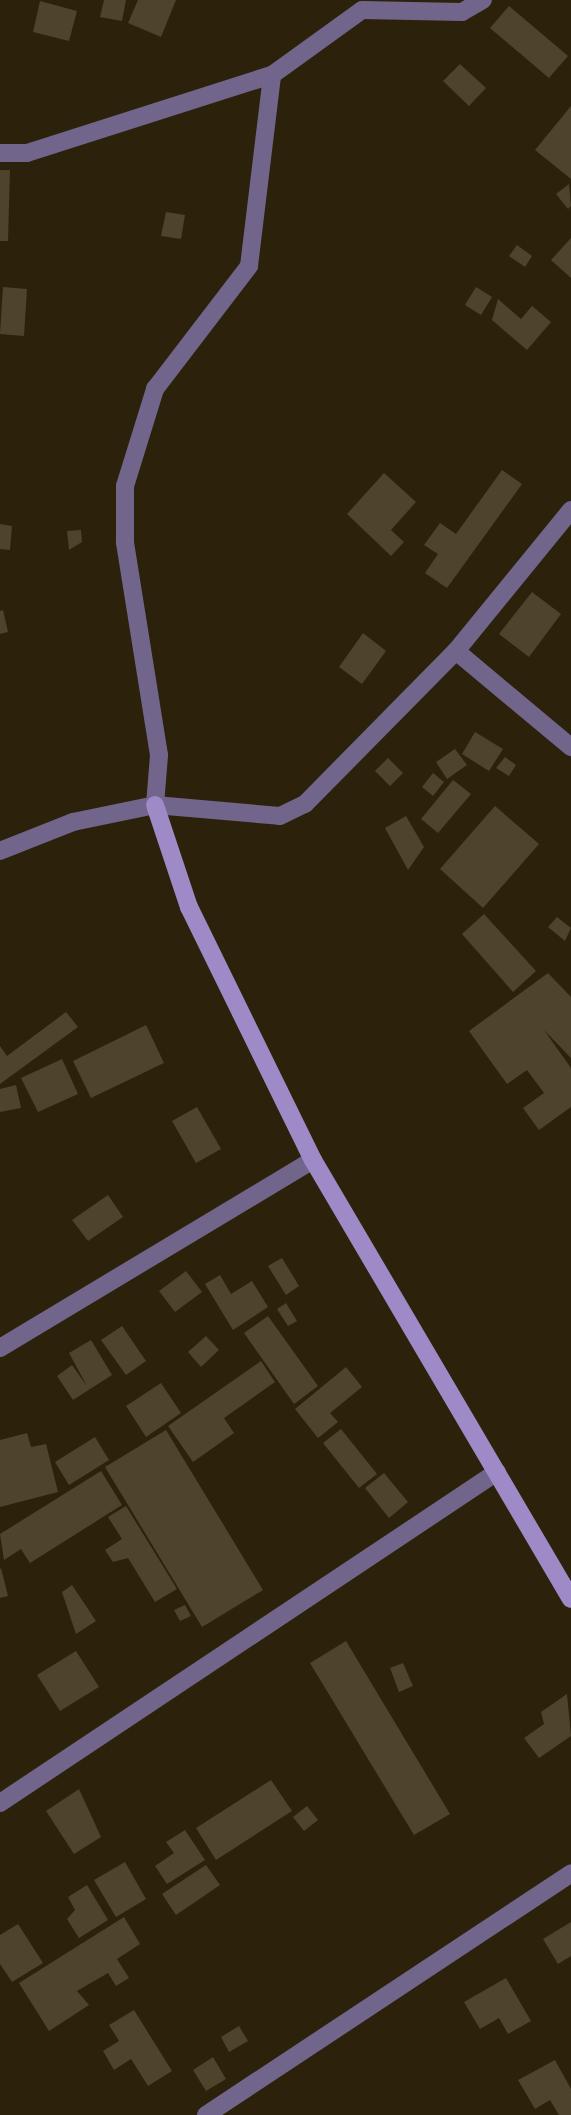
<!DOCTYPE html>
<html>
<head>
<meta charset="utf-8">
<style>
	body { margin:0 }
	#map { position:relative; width:571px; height:2115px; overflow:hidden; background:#2c220b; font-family:"Source Sans 3",sans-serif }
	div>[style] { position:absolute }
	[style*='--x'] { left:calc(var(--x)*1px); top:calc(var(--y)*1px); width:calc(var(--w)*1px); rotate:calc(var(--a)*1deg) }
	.building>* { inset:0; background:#4e432b }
	.street>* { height:18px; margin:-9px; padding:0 9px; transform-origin:9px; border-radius:9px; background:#71658b }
	.secondary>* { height:18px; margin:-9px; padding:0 9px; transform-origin:9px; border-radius:9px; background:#9e8ac6 }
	span { translate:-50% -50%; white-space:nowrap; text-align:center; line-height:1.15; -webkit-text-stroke:6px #110c04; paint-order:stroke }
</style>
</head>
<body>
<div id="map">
	<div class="building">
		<div style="clip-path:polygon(104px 0,126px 0,122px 21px,100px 17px)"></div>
		<div style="clip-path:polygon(138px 0,176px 0,161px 37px,128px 23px)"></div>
		<div style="clip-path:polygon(40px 1px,77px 11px,69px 41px,33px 32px)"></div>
		<div style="clip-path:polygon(509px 6px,568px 56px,549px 78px,490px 28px)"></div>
		<div style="clip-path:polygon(460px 64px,486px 88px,469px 106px,443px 81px)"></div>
		<div style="clip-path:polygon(571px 106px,571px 179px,535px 150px)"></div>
		<div style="clip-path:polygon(0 170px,10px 170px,8px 241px,0 241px)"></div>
		<div style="clip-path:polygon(569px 184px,571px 206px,568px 209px,556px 194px)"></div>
		<div style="clip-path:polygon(166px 212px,185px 215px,181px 239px,161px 236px)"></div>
		<div style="clip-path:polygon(571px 238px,571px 278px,551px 260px)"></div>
		<div style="clip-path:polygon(517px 245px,532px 256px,525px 267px,509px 256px)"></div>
		<div style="clip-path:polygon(3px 287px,27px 289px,24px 336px,0 334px)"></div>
		<div style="clip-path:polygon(476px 287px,492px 297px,481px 315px,465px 305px)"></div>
		<div style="clip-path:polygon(498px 299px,521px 319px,532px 306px,551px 322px,527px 350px,492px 320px)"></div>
		<div style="clip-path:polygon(502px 470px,522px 484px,447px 588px,425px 573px,438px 554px,424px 545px,440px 523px,456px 534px)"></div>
		<div style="clip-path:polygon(384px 473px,416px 502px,391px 530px,404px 542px,391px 556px,347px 514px)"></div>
		<div style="clip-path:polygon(0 524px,12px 526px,10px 550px,0 549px)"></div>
		<div style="clip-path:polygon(81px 530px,82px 542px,69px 550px,67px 531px)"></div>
		<div style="clip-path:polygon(532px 592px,561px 614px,529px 657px,499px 634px)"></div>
		<div style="clip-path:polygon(3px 610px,8px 632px,0 634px,0 611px)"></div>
		<div style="clip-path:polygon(363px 633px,386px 651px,362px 684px,339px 667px)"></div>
		<div style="clip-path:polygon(475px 732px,503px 749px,489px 771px,462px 754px)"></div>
		<div style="clip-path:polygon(455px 749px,467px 765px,447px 779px,436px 762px)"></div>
		<div style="clip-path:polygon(505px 757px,516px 765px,509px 776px,496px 768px)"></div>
		<div style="clip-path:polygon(388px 758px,403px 773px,390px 786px,375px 771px)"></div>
		<div style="clip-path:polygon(433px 773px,444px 782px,433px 796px,422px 787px)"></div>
		<div style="clip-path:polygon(453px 780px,471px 794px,438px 833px,421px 819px)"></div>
		<div style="clip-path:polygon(495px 806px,539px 844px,483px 908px,440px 869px)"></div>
		<div style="clip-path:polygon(406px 816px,424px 847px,408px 870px,385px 828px)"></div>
		<div style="clip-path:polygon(484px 914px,536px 971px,513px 992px,462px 934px)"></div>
		<div style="clip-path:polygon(557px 917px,571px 928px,565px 941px,548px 927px)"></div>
		<div style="clip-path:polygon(548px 973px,571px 997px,571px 1058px,544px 1030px,571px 1068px,571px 1107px,539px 1130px,523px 1108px,544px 1093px,527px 1070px,507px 1084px,469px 1031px)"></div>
		<div style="clip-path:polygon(66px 1012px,78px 1027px,0 1084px,0 1046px,7px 1056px)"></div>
		<div style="clip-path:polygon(146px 1025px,164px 1063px,91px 1098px,73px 1061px)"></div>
		<div style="clip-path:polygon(62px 1059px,78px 1094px,38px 1112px,21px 1078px)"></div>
		<div style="clip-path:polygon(16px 1085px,21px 1108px,0 1112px,0 1089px)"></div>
		<div style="clip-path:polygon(197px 1107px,221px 1149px,196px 1163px,172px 1121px)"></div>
		<div style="clip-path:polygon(108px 1195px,123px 1217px,88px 1241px,72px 1220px)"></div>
		<div style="clip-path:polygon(282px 1258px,299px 1286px,286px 1295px,268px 1266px)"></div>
		<div style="clip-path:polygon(186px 1271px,202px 1292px,175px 1312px,159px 1291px)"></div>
		<div style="clip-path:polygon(220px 1275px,231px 1294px,252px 1281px,268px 1307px,233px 1330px,205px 1284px)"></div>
		<div style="clip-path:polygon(286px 1303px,297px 1321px,288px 1326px,277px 1309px)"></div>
		<div style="clip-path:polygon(268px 1316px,318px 1386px,294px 1404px,244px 1333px)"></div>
		<div style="clip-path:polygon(122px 1326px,146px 1361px,126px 1375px,101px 1340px)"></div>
		<div style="clip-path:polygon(206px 1336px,219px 1350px,201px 1367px,188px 1352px)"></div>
		<div style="clip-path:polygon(91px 1340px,112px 1375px,73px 1400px,57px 1376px,72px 1365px,87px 1386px,69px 1353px)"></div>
		<div style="clip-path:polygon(261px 1361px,275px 1382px,224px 1418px,234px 1433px,193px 1462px,168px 1426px)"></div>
		<div style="clip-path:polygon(346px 1367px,362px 1387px,330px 1413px,338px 1422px,318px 1438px,295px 1409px)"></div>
		<div style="clip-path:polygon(161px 1383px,181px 1413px,146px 1437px,126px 1406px)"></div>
		<div style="clip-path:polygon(341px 1429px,377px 1474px,359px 1488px,323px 1443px)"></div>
		<div style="clip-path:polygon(166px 1430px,263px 1590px,202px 1627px,105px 1467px)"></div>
		<div style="clip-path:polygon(27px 1433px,31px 1447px,46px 1444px,58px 1492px,0 1507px,0 1440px)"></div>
		<div style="clip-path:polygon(95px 1437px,109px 1460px,69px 1485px,55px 1462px)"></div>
		<div style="clip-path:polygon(101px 1471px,122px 1505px,30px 1563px,21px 1549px,4px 1560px,0 1534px)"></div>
		<div style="clip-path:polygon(384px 1473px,408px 1502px,389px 1518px,365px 1488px)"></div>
		<div style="clip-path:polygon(126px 1506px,177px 1589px,155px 1602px,128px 1558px,113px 1562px,105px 1550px,122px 1539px,108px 1517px)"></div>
		<div style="clip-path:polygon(1px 1568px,8px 1596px,0 1598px,0 1569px)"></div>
		<div style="clip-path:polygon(72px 1585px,96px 1621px,76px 1634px,62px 1592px)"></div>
		<div style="clip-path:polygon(185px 1605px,191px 1616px,180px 1621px,174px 1610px)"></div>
		<div style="clip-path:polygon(346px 1641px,450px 1814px,414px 1835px,310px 1663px)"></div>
		<div style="clip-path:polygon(76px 1651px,99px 1687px,60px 1711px,37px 1675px)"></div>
		<div style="clip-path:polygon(403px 1663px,413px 1686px,399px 1692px,390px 1668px)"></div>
		<div style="clip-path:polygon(567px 1694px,571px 1736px,539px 1758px,524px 1738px,544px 1724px,541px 1712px)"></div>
		<div style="clip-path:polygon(271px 1780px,292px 1811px,216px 1860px,196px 1828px)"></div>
		<div style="clip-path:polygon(79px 1789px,101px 1837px,74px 1854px,46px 1811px)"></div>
		<div style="clip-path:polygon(307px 1806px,318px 1820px,304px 1831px,293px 1817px)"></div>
		<div style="clip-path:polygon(185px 1830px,205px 1860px,167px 1884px,155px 1866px,174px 1853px,166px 1842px)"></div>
		<div style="clip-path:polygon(125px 1862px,146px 1899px,116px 1917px,94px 1880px)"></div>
		<div style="clip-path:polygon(206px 1865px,220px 1885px,176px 1915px,162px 1894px)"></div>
		<div style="clip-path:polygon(87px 1885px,108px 1920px,79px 1938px,67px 1919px,75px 1910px,68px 1897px)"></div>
		<div style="clip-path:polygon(124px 1917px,140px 1944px,117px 1959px,129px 1978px,116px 1986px,108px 1973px,77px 1991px,89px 2005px,49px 2031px,19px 1983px)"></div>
		<div style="clip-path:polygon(571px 1922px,571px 1956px,558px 1964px,543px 1939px)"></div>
		<div style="clip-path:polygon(18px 1924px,43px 1963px,12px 1982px,0 1964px,0 1935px)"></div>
		<div style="clip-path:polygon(506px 1978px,531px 2021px,508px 2034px,499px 2018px,480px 2029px,464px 2002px)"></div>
		<div style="clip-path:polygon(134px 2010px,172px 2071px,148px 2086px,131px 2059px,114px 2070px,103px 2051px,119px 2041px,109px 2025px)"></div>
		<div style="clip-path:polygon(239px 2026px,248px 2041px,229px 2052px,221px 2037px)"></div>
		<div style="clip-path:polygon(213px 2057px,226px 2079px,206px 2091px,193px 2070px)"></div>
		<div style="clip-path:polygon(555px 2060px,571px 2089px,571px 2115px,559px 2115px,550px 2100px,535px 2109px,518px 2080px)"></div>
	</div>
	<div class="street">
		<div style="--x:0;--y:153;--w:27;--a:0"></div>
		<div style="--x:27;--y:153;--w:257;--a:-17.7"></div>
		<div style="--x:272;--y:75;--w:111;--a:-35.8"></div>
		<div style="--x:362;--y:10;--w:100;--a:1.1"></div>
		<div style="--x:462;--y:12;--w:24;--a:-30"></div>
		<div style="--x:456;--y:651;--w:150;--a:39.9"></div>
		<div style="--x:155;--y:805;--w:50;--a:-85.4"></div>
		<div style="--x:159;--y:755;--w:216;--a:-99.1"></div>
		<div style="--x:125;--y:542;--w:56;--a:-90"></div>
		<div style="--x:125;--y:486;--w:102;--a:-72.8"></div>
		<div style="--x:155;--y:389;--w:155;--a:-52.6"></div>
		<div style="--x:249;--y:266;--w:192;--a:-83.1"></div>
		<div style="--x:0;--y:851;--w:79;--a:-21.7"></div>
		<div style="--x:73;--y:822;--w:84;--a:-11.7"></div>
		<div style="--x:155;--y:805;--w:125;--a:5"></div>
		<div style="--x:280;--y:816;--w:28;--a:-26"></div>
		<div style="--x:305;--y:804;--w:215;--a:-45.4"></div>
		<div style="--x:456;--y:651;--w:182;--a:-50.8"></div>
		<div style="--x:0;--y:1348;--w:365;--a:-31"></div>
		<div style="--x:0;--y:1803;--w:597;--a:-33.66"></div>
		<div style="--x:206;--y:2115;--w:438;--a:-33.5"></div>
	</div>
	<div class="secondary">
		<div style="--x:155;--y:805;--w:108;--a:71.6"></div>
		<div style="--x:189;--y:907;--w:282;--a:63.9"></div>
		<div style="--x:313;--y:1160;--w:509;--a:59.56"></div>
	</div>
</div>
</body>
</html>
